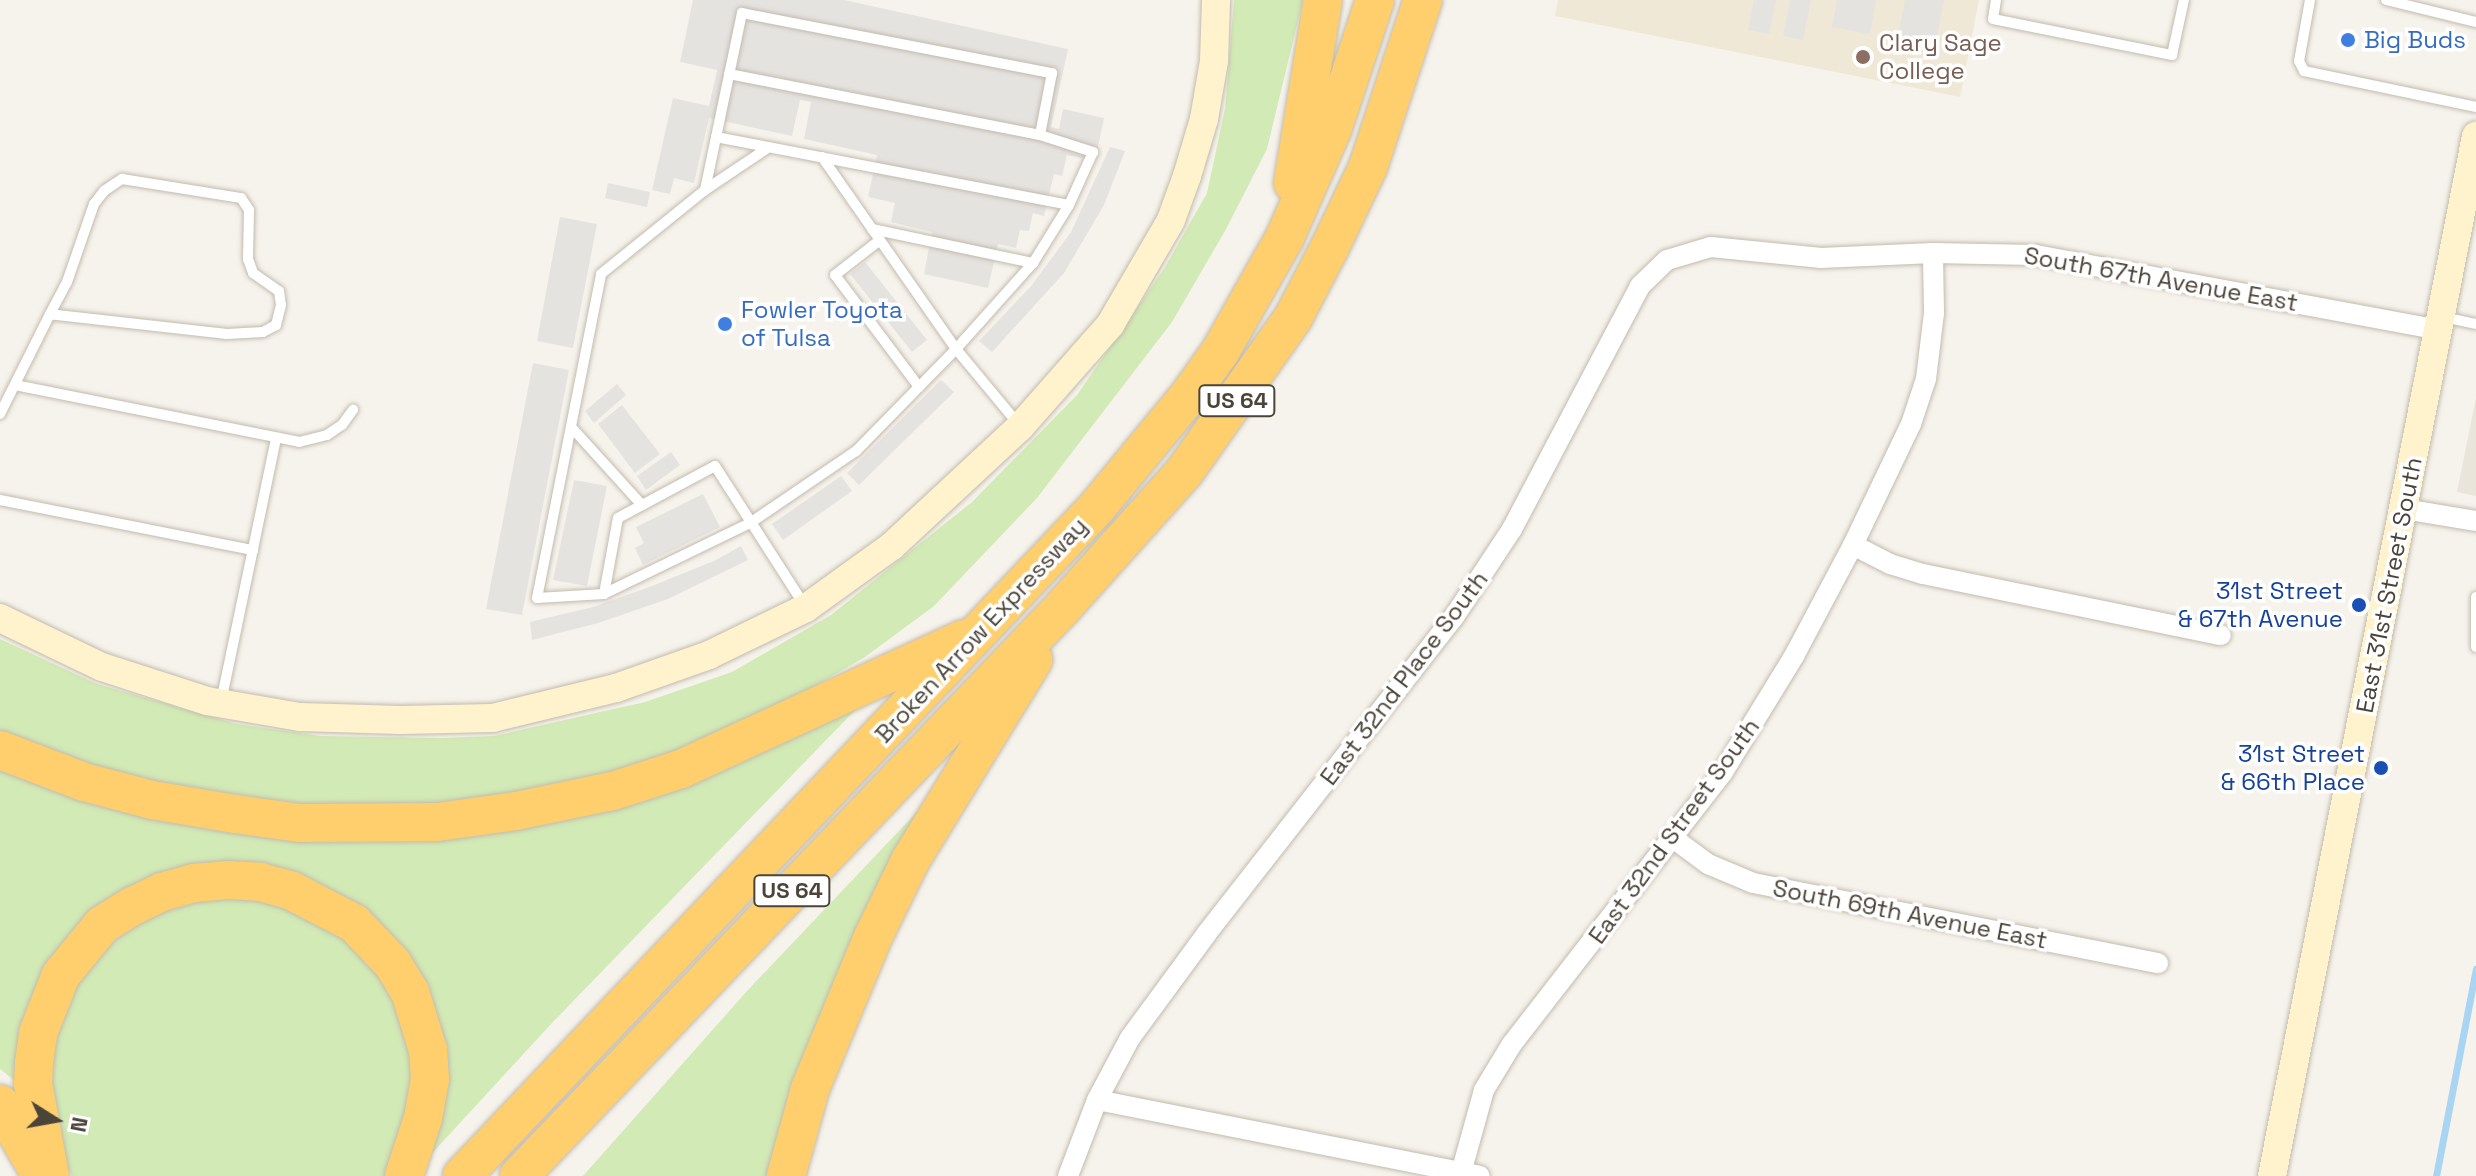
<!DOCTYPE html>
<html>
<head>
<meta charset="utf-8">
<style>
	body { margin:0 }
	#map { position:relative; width:2476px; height:1176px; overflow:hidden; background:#f6f3ec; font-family:"Space Grotesk",sans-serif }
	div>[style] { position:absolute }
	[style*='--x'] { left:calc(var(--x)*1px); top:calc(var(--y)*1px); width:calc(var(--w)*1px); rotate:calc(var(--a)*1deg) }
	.residential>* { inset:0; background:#eae5da }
	.education>* { inset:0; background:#efe8d6 }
	.green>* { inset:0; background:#d2eab5 }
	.parking>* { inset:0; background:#e5e3e0 }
	.stream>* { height:7px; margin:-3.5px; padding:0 3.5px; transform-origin:3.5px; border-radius:3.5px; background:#a9d4f2 }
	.roads { filter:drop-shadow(0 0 2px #c2bbae) drop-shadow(0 0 2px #c2bbae) }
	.lane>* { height:10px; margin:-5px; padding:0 5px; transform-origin:5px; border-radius:5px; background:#fff }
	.street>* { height:20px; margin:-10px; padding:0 10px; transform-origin:10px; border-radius:10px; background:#fff }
	.secondary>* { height:28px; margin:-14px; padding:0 14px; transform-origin:14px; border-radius:14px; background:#fff3cd }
	.highway>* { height:38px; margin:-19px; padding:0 19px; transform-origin:19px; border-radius:19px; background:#ffcf6e }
	.dots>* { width:22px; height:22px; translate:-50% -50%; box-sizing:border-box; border:4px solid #fff; border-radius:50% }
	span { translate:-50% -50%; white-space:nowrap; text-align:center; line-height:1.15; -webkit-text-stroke:7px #fff; paint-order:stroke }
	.shield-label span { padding:2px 6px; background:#fff; border:2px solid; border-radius:6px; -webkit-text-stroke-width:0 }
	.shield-label { font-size:22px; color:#4b4439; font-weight:700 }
	.shop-label { font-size:24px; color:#366cbe }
	.left { translate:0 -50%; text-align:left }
	.education-label { font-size:24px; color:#785e54 }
	.street-label { font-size:24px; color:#4b4439 }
	.transit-label { font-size:24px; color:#164399 }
	.right { translate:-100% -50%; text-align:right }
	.north { position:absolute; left:16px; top:1080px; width:80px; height:80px; -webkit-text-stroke:6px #fff; paint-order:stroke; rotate:101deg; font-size:22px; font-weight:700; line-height:32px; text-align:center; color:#4b4439 }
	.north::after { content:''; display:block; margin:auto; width:28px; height:36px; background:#4b4439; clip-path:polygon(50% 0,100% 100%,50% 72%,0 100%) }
</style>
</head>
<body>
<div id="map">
	<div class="residential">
		<div style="clip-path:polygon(2476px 398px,2476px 496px,2457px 492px)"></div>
	</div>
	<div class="education">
		<div style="clip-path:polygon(1558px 0,1979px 0,1960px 97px,1555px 16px)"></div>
	</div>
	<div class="green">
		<div style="clip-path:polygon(1234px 0,1303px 0,1267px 149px,1225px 231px,1172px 322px,1037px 498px,934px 606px,865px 657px,770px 712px,678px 752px,578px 784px,446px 808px,296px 811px,165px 786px,93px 767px,0 733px,0 639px,97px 684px,237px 724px,321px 736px,440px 738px,494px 736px,645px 702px,732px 672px,831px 615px,972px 502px,1077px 395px,1164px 269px,1207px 193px,1225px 109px)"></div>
		<div style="clip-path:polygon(860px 705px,552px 1023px,424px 1162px,441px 1070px,339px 897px,127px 892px,20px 1085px,0 1069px,0 763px,388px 839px)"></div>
		<div style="clip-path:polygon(933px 795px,775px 1176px,583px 1176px,747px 991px)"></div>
		<div style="clip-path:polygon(227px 897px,269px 901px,321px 922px,353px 945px,379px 971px,400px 1007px,414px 1047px,412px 1114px,386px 1176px,72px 1176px,60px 1152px,47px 1080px,54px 1027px,81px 970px,135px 923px,171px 906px)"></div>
	</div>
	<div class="parking">
		<div style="clip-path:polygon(693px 0,844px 0,1068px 49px,1051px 127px,1059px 129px,1063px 109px,1104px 118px,1095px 161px,1067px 155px,1062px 176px,1054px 174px,1044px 216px,1033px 213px,1029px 231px,1020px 230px,1016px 248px,998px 244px,988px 288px,924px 274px,932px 232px,891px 222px,895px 203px,868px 197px,877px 155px,804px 139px,811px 102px,800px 100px,792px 136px,709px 118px,694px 183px,674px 178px,670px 194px,652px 190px,673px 98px,709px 106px,717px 70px,680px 62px)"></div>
		<div style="clip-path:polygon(1754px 0,1776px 0,1769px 34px,1748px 30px)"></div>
		<div style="clip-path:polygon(1790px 0,1811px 0,1803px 40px,1783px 36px)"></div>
		<div style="clip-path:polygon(1837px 0,1876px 0,1870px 34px,1832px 27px)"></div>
		<div style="clip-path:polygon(1905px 0,1944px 0,1935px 47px,1897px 40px)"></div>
		<div style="clip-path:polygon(1110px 147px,1125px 151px,1104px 205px,1064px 273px,992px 352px,979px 341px,1031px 286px,1071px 232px)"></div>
		<div style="clip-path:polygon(608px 183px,650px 192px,647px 207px,605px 198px)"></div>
		<div style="clip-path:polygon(560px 217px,597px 224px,573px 348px,537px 341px)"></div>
		<div style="clip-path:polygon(865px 262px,927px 340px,912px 352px,850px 274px)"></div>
		<div style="clip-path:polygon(533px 363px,569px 370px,522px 615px,486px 609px)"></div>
		<div style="clip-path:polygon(941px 380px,954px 392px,859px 485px,847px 473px)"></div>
		<div style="clip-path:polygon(617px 384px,626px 395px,594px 423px,585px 411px)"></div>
		<div style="clip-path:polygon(622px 405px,660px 454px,635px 473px,598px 424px)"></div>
		<div style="clip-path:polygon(671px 452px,680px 465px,646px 490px,637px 476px)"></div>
		<div style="clip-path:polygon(841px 476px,852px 491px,783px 540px,772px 524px)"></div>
		<div style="clip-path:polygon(574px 480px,607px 486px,587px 586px,553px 580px)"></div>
		<div style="clip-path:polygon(703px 494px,720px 527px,643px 565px,635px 548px,644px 543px,636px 527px)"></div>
		<div style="clip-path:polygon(741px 546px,748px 560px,668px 599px,598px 623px,532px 640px,530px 622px,593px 607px,652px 586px,714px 561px)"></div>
	</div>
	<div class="stream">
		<div style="--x:2436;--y:1176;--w:211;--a:-79.1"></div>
	</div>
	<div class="roads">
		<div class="lane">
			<div style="--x:1996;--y:0;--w:19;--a:99"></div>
			<div style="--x:1993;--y:19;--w:183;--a:11.4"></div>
			<div style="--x:2172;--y:55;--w:56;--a:-77.7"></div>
			<div style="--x:2310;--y:0;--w:62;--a:100.2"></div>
			<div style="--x:2299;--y:61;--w:11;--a:63"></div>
			<div style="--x:2304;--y:71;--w:176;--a:11.8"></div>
			<div style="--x:2386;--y:0;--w:93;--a:13.7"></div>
			<div style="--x:742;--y:13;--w:316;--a:11"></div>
			<div style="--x:1052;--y:73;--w:63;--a:101"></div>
			<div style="--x:1040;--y:135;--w:56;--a:17.8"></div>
			<div style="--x:1093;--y:152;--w:58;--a:114.4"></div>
			<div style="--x:1069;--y:205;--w:68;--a:121.8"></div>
			<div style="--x:1033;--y:263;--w:115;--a:131.8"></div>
			<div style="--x:956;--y:349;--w:143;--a:134.4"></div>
			<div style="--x:856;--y:451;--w:128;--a:145.8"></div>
			<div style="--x:750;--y:523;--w:162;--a:154.1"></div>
			<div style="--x:604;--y:594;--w:67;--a:176.6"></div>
			<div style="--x:537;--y:598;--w:330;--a:-78.8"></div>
			<div style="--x:601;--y:274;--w:134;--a:-38.9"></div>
			<div style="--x:705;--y:190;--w:181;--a:-78.2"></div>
			<div style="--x:729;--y:74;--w:317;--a:11.1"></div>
			<div style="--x:716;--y:137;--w:359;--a:10.9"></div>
			<div style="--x:822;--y:157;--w:234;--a:55.1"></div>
			<div style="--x:956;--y:349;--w:99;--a:50.3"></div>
			<div style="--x:705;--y:190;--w:77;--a:-33.9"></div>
			<div style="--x:872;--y:229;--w:165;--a:11.9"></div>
			<div style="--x:880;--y:240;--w:57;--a:142.1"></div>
			<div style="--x:835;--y:275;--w:140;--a:53.1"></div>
			<div style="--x:2443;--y:317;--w:34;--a:12"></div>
			<div style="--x:15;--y:385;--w:290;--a:11.3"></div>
			<div style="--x:299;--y:442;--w:29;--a:-14"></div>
			<div style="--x:327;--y:435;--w:18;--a:-34"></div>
			<div style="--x:342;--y:425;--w:19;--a:-54"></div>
			<div style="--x:0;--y:414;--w:112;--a:-63.4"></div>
			<div style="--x:50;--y:314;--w:36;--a:-62"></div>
			<div style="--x:67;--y:282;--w:83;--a:-70.9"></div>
			<div style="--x:94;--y:204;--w:16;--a:-52"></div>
			<div style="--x:104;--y:191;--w:22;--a:-34"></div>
			<div style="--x:122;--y:179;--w:121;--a:9.1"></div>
			<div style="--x:241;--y:198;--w:14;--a:56"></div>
			<div style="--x:249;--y:210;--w:49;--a:91.2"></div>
			<div style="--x:248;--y:259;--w:15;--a:70"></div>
			<div style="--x:253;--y:273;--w:32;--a:35"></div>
			<div style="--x:279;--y:291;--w:14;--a:82"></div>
			<div style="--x:281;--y:305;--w:21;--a:104"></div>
			<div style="--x:276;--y:325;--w:15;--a:152"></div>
			<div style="--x:263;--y:332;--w:36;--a:177"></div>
			<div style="--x:227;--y:334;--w:178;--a:-173.6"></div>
			<div style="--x:573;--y:429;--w:103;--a:47.8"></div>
			<div style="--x:0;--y:500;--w:258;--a:11.2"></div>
			<div style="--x:604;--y:594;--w:77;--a:-79.6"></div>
			<div style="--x:618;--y:518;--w:110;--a:-28.2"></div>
			<div style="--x:715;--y:466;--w:166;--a:57.3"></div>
			<div style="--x:2476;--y:597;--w:50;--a:90"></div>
			<div style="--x:221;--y:702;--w:270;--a:-78.2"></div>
		</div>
		<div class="street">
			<div style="--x:2404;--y:509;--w:73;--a:9.5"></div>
			<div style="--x:1853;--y:545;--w:42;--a:27.2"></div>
			<div style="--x:1890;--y:564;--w:34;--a:17"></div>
			<div style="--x:1923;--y:574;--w:304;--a:11.6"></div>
			<div style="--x:1673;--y:838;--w:44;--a:36.6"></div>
			<div style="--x:1708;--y:864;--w:49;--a:22.9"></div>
			<div style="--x:1753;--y:883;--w:413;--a:11.2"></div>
			<div style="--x:1097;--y:1100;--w:390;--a:11.2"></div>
			<div style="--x:1461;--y:1173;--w:86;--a:-74.5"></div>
			<div style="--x:1484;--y:1090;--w:54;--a:-58.7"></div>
			<div style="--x:1512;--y:1044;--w:344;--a:-52.2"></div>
			<div style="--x:1723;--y:772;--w:136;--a:-58.5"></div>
			<div style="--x:1794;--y:656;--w:126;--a:-62"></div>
			<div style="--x:1853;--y:545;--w:134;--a:-64.4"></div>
			<div style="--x:1911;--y:424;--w:47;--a:-71.6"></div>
			<div style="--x:1926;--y:379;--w:66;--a:-83.1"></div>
			<div style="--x:1934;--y:313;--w:60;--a:-91"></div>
			<div style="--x:1068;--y:1176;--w:81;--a:-69.1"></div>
			<div style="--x:1097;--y:1100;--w:70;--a:-62"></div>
			<div style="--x:1130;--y:1038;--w:130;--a:-53.7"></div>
			<div style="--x:1207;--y:933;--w:401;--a:-52"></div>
			<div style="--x:1454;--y:617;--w:105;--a:-56.6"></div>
			<div style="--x:1512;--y:529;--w:275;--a:-62.2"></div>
			<div style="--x:1640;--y:286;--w:37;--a:-44"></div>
			<div style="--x:1667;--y:260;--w:46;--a:-16.5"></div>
			<div style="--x:1711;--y:247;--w:111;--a:5.7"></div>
			<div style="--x:1821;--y:258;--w:112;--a:-2.6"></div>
			<div style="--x:1933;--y:253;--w:102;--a:1.1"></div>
			<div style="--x:2035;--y:255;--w:410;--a:10.5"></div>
		</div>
		<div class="secondary">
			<div style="--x:0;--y:618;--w:113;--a:25.7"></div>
			<div style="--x:102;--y:667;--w:110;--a:17.9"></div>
			<div style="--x:207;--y:701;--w:94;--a:9.8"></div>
			<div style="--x:300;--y:717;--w:101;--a:1.7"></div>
			<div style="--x:401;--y:720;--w:92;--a:-1.2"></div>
			<div style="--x:493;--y:718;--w:127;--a:-13.7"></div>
			<div style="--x:616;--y:688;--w:99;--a:-19.5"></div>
			<div style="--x:709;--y:655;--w:108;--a:-25.9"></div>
			<div style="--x:806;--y:608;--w:106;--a:-35.8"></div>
			<div style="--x:892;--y:546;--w:175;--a:-42.9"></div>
			<div style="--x:1020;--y:427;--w:136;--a:-48.6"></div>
			<div style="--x:1110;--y:325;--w:121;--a:-59.8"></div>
			<div style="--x:1171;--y:220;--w:47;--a:-70"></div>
			<div style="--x:1187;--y:176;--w:59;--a:-73.4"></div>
			<div style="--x:1204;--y:119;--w:59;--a:-80.2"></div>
			<div style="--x:1214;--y:61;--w:61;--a:-88.1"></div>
			<div style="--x:2272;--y:1176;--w:1060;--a:-78.9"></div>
		</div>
		<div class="highway">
			<div style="--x:1293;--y:183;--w:185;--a:-80.7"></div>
			<div style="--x:0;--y:750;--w:90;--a:20.9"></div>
			<div style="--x:84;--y:782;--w:70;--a:14.8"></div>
			<div style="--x:152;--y:800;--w:84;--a:9.6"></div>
			<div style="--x:235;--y:814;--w:65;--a:8"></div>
			<div style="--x:299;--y:823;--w:139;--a:-0.4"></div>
			<div style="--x:438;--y:822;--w:79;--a:-8"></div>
			<div style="--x:516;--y:811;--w:99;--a:-11.7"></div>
			<div style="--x:613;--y:791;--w:71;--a:-17.9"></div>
			<div style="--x:681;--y:769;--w:311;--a:-24.7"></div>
			<div style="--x:0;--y:1104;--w:76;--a:60.1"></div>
			<div style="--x:50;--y:1176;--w:95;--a:-100.4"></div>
			<div style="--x:33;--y:1083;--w:20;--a:-87"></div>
			<div style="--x:34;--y:1063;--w:30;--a:-82"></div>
			<div style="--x:38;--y:1033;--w:62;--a:-68.4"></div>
			<div style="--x:61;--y:975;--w:65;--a:-50.6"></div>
			<div style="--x:102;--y:925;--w:36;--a:-32"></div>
			<div style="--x:133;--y:906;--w:32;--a:-26"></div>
			<div style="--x:162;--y:892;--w:33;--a:-16"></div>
			<div style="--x:194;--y:883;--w:33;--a:-5"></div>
			<div style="--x:227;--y:880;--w:33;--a:3"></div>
			<div style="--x:260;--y:882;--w:31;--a:15"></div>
			<div style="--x:290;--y:890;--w:72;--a:27.3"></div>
			<div style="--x:354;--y:923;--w:57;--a:46.4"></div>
			<div style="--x:393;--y:964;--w:33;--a:59"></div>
			<div style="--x:410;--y:992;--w:61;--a:72.8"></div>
			<div style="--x:428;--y:1050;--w:29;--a:86"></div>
			<div style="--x:430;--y:1079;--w:40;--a:100"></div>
			<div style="--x:423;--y:1118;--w:61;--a:108.1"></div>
			<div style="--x:462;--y:1176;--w:922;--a:-46.49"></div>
			<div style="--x:1097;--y:507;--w:146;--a:-50.5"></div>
			<div style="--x:1190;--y:394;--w:52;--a:-54.5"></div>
			<div style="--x:1220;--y:352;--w:132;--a:-60.5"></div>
			<div style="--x:1285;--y:237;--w:117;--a:-66.3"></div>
			<div style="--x:1332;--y:130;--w:137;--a:-71.7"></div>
			<div style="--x:519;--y:1176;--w:789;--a:-46.28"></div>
			<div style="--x:1064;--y:606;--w:181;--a:-48.1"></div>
			<div style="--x:1185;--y:471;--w:187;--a:-54.8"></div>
			<div style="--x:1293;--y:318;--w:80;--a:-62.5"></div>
			<div style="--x:1330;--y:247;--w:89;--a:-64.6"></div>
			<div style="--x:1368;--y:167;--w:176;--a:-71.8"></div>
			<div style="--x:786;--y:1176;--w:90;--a:-74.6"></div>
			<div style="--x:810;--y:1089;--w:165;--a:-67.5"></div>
			<div style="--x:873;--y:937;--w:85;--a:-64"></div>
			<div style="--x:910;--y:861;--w:236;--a:-58.5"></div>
		</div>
	</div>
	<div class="dots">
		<div style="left:2348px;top:40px;background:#3f7fe0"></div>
		<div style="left:1863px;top:57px;background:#8d6e63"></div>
		<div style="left:725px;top:324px;background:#3f7fe0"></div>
		<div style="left:2359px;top:605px;background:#1a4fb4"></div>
		<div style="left:2381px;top:768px;background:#1a4fb4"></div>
	</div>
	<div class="shield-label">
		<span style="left:1237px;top:401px">US 64</span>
		<span style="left:792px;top:891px">US 64</span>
	</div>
	<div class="shop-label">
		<span class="left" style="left:2364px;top:40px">Big Buds</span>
		<span class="left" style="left:741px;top:324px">Fowler Toyota<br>of Tulsa</span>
	</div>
	<div class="education-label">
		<span class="left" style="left:1879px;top:57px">Clary Sage<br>College</span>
	</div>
	<div class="street-label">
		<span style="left:2161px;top:279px;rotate:10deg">South 67th Avenue East</span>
		<span style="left:2389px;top:585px;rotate:-79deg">East 31st Street South</span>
		<span style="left:981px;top:630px;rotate:-47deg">Broken Arrow Expressway</span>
		<span style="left:1404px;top:678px;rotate:-53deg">East 32nd Place South</span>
		<span style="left:1674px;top:831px;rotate:-54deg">East 32nd Street South</span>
		<span style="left:1910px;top:914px;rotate:11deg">South 69th Avenue East</span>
	</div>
	<div class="transit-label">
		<span class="right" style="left:2343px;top:605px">31st Street<br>&amp; 67th Avenue</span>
		<span class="right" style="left:2365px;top:768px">31st Street<br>&amp; 66th Place</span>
	</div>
	<div class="north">N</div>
</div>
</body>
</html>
